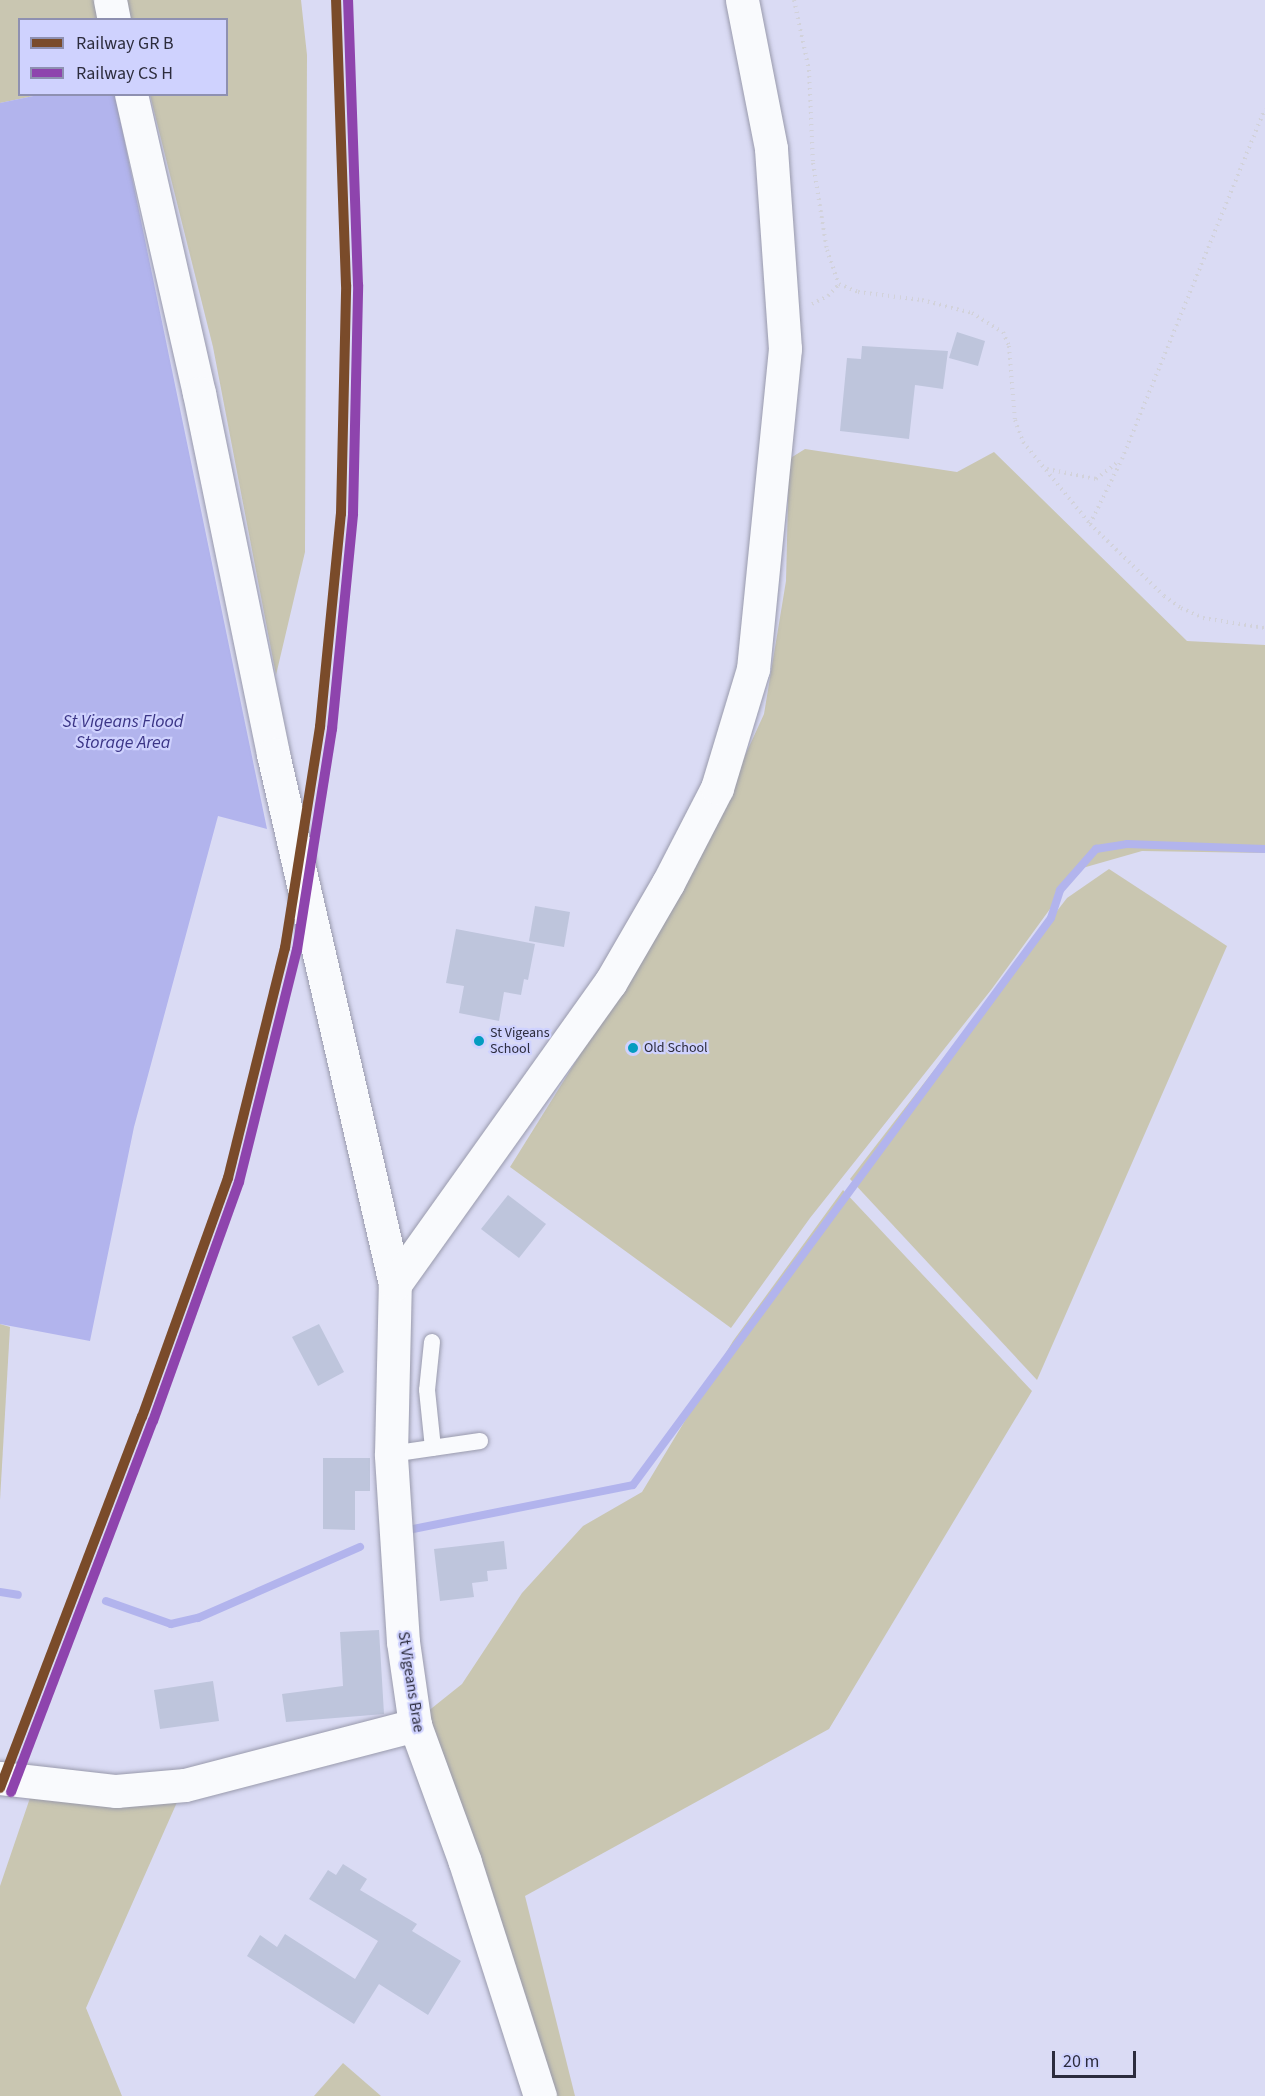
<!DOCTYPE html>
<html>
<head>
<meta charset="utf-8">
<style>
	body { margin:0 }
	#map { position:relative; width:1265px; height:2096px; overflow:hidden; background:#dadbf4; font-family:"Source Sans 3",sans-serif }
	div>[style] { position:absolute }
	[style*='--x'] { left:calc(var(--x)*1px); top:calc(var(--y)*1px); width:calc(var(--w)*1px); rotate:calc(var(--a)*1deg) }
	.green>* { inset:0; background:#c9c6b1 }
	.water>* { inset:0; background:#b2b4ed }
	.stream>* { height:8px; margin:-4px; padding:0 4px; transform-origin:4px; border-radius:4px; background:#b2b4ed }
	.building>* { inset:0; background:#bec5dc }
	.path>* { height:4px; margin-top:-2px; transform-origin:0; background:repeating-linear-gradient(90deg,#d2d2da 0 1.5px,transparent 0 6px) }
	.roads { filter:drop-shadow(0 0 2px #999aac) drop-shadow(0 0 2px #999aac) }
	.lane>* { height:16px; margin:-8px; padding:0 8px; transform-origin:8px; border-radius:8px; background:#f9fafd }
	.street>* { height:33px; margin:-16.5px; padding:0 16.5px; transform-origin:16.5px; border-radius:16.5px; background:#f9fafd }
	.secondary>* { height:33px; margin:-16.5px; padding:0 16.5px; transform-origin:16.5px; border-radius:16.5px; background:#f9fafd }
	.rail-1>* { height:10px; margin:-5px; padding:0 5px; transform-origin:5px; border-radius:5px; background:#7a4b2a }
	.rail-2>* { height:10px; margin:-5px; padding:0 5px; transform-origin:5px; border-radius:5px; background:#8e44ad }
	.dots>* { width:16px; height:16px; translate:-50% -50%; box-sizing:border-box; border:3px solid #cfd2fe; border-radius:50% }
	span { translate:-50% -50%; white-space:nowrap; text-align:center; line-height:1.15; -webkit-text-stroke:4.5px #cfd2fe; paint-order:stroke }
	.bus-label { font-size:14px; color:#2c2c3d }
	.left { translate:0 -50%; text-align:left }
	.street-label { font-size:16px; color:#2c2c3d }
	.water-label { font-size:18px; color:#3b3586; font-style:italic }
	.legend { position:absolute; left:18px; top:18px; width:210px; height:78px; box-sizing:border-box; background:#cfd2fe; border:2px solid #8e90b1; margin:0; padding:8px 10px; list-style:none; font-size:18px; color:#2c2c3d }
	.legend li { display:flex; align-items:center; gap:12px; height:30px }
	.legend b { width:30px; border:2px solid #8e90b1 }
	.scale { position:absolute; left:1052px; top:2051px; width:84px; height:27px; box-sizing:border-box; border:3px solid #2c2c3d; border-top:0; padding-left:8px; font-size:18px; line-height:21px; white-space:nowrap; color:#2c2c3d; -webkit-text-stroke:4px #cfd2fe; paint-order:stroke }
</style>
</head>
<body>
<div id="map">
	<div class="green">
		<div style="clip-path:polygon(0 0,94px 0,99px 19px,20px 20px,20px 94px,38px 95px,0 103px)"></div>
		<div style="clip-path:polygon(126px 0,301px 0,307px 55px,305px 552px,276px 675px,213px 347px,150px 95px,226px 94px,226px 20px,131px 19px)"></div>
		<div style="clip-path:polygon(805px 449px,957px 472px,994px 452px,1187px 641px,1265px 645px,1265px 853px,1142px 851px,1079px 869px,991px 990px,810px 1218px,731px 1328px,510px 1167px,687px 883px,764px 714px,786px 581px,789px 459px)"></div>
		<div style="clip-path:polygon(1109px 869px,1227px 946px,1037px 1380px,850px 1179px,1067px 898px)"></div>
		<div style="clip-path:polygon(843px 1190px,1032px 1391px,829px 1729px,525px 1896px,575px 2096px,542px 2096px,422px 1716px,462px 1684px,522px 1593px,583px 1526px,642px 1492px,733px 1341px)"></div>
		<div style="clip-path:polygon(0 1324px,10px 1327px,0 1500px)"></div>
		<div style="clip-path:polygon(31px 1795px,178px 1800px,86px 2008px,122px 2096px,0 2096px,0 1886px)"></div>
		<div style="clip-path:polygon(343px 2063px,381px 2096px,314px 2096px)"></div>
	</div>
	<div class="water">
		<div style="clip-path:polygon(38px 95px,115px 95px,267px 829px,218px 816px,134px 1127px,90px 1341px,0 1324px,0 103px)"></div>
	</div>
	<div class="stream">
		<div style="--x:408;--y:1530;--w:229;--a:-11.3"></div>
		<div style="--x:633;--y:1485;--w:704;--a:-53.6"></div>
		<div style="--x:1051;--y:918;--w:29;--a:-72"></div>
		<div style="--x:1060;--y:890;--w:55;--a:-48.7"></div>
		<div style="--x:1096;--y:849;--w:31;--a:-9"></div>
		<div style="--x:1127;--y:844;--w:138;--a:2.1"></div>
		<div style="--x:0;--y:1592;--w:18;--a:9"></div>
		<div style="--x:106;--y:1601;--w:69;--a:19.5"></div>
		<div style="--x:171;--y:1624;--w:28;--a:-13"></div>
		<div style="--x:198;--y:1618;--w:177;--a:-23.7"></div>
	</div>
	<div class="building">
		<div style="clip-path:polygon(957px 332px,985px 341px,978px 366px,949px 358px)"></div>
		<div style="clip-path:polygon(862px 346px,948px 351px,943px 389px,915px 385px,909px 439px,840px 431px,847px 358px,861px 359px)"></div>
		<div style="clip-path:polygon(535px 906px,570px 912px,564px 947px,529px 941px)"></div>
		<div style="clip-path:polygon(456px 929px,535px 944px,528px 980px,524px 979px,521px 995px,504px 992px,499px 1021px,459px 1013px,464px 986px,446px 983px)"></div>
		<div style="clip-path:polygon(508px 1195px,546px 1224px,519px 1258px,481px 1229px)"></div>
		<div style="clip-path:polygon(319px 1324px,344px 1372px,318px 1386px,292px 1337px)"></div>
		<div style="clip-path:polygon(323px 1458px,370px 1458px,370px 1491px,355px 1491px,355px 1530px,323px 1529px)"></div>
		<div style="clip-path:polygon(504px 1541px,507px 1569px,487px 1571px,488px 1581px,472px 1583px,474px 1597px,440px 1601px,434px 1549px)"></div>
		<div style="clip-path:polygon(379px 1630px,384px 1714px,286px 1722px,282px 1694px,343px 1686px,340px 1632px)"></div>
		<div style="clip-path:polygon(213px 1681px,219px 1721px,160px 1729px,154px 1690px)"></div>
		<div style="clip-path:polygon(343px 1864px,367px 1879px,360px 1890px,417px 1924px,412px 1931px,461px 1961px,428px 2015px,379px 1984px,354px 2024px,247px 1956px,260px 1935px,277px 1947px,285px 1934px,355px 1979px,378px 1941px,309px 1899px,328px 1870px,336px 1875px)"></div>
	</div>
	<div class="path">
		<div style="--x:794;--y:0;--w:72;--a:77.9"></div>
		<div style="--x:809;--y:70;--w:93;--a:87.5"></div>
		<div style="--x:813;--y:163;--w:88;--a:80.9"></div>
		<div style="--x:827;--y:250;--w:36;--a:71"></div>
		<div style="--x:839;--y:284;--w:21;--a:23"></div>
		<div style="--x:858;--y:292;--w:64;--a:7.1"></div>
		<div style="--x:922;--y:300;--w:52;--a:14.6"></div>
		<div style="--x:972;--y:313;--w:36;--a:32"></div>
		<div style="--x:1003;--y:332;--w:15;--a:67"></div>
		<div style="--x:1009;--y:346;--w:74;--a:85.4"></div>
		<div style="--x:1015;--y:420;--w:23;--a:70"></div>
		<div style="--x:1023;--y:442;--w:106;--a:50.7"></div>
		<div style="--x:1090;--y:524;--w:103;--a:44.2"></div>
		<div style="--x:1164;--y:596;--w:21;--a:35"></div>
		<div style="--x:1181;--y:608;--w:24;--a:24"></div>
		<div style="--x:1203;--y:618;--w:63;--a:9.2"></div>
		<div style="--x:812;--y:304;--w:18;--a:-27"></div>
		<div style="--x:828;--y:296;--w:16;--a:-47"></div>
		<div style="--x:1047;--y:469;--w:50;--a:11.5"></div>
		<div style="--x:1096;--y:479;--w:29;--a:-38"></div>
		<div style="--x:1090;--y:524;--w:72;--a:-63.8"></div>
		<div style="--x:1122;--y:459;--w:378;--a:-67.8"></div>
	</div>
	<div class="roads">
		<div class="lane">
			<div style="--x:432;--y:1342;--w:48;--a:95.9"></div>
			<div style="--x:427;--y:1390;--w:58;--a:84.1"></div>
			<div style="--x:391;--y:1454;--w:90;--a:-8.3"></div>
		</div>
		<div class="street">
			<div style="--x:110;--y:0;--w:20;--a:79"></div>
			<div style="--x:131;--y:94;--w:307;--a:77.2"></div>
			<div style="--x:199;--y:393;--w:369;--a:78.4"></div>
			<div style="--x:273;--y:754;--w:544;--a:77.04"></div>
			<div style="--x:0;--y:1778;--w:117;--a:6.4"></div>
			<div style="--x:116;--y:1791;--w:69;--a:-5"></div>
			<div style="--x:185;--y:1785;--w:238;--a:-14.6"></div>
		</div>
		<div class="secondary">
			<div style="--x:540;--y:2096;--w:246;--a:-107.8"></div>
			<div style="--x:465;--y:1862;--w:146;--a:-110.1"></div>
			<div style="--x:415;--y:1725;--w:84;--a:-98.2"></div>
			<div style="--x:403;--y:1642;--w:188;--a:-93.7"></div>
			<div style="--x:391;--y:1454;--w:170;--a:-88.7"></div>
			<div style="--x:395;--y:1284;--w:370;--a:-54.5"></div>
			<div style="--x:610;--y:983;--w:116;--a:-59.9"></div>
			<div style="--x:668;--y:883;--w:107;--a:-62.7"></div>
			<div style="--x:717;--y:788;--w:124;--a:-73.2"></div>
			<div style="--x:753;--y:669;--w:322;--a:-84.3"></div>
			<div style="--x:785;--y:349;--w:201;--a:-94"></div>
			<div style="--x:771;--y:148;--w:151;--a:-101.1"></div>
		</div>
	</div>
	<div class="rail-1">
		<div style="--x:0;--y:1788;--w:397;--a:-69.1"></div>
		<div style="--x:142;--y:1417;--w:254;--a:-70.2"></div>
		<div style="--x:228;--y:1178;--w:237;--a:-76.1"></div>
		<div style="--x:285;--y:948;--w:224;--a:-81"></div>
		<div style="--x:320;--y:727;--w:214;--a:-84.4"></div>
		<div style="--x:341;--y:514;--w:229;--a:-88.7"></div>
		<div style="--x:346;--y:285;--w:285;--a:-92"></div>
	</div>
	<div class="rail-2">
		<div style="--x:11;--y:1792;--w:397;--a:-69.1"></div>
		<div style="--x:153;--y:1421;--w:254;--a:-70.2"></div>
		<div style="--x:239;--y:1182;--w:239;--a:-76"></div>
		<div style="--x:297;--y:950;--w:224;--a:-81"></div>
		<div style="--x:332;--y:729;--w:216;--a:-84.4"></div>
		<div style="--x:353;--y:514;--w:229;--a:-88.7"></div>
		<div style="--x:358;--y:285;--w:285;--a:-92"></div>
	</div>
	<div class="dots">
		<div style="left:479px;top:1041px;background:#049cc0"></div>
		<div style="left:633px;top:1048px;background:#049cc0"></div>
	</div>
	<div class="bus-label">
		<span class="left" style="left:490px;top:1041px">St Vigeans<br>School</span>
		<span class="left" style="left:644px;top:1048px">Old School</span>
	</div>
	<div class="street-label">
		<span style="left:411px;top:1682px;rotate:81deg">St Vigeans Brae</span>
	</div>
	<div class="water-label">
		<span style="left:123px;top:733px">St Vigeans Flood<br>Storage Area</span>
	</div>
	<ul class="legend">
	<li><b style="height:8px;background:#7a4b2a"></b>Railway GR B</li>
	<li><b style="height:8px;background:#8e44ad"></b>Railway CS H</li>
	</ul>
	<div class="scale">20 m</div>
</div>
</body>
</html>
